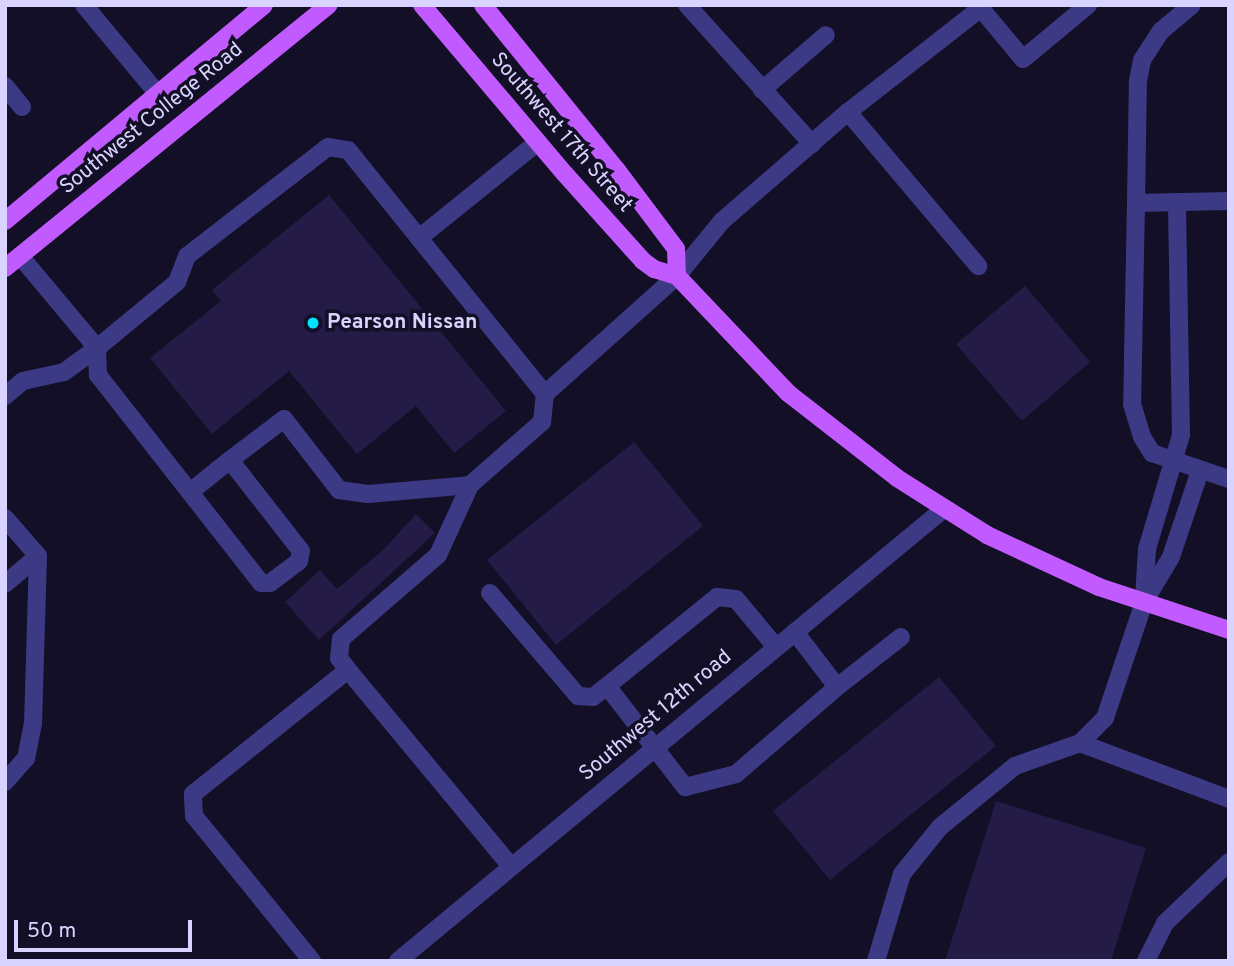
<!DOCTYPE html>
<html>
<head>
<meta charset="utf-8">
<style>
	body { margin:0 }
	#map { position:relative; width:1234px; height:966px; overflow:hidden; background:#130f26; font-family:Overpass,sans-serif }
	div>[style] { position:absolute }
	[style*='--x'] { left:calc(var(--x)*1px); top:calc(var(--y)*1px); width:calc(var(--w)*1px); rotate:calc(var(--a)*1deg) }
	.building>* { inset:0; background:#241b47 }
	.minor>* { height:18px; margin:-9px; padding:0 9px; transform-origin:9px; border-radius:9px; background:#3d3a85 }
	.major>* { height:18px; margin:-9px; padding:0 9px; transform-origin:9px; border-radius:9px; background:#c25bff }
	.dots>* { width:19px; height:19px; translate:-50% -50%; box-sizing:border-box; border:4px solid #130f26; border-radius:50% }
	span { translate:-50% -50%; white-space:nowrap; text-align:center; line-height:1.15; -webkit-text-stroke:7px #130f26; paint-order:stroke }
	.street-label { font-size:21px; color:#d9d4ff }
	.poi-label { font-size:21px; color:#d9d4ff; font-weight:700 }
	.left { translate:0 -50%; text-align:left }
	.frame { position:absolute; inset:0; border:7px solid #d9d4ff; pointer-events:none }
	.scale { position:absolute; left:14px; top:920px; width:178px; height:32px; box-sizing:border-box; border:4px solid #d9d4ff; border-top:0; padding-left:9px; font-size:21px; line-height:24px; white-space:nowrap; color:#d9d4ff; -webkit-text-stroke:5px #130f26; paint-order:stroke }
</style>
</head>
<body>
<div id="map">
	<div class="building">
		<div style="clip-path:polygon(329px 195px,506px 411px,454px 453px,416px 406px,357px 454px,289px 371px,212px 434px,150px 358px,221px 301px,212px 290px)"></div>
		<div style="clip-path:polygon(1025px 286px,1090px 362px,1022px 421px,956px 344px)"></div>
		<div style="clip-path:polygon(634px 442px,703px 526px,556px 645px,487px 560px)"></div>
		<div style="clip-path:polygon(416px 514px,435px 533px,319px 640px,285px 602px,320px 570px,337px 589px,384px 549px)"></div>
		<div style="clip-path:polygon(939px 677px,996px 746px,830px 880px,773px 811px)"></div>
		<div style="clip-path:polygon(996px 801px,1146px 848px,1111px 961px,945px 961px)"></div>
	</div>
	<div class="minor">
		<div style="--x:84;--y:5;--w:116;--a:50.3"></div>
		<div style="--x:687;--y:5;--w:187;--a:48"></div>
		<div style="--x:978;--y:5;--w:70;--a:50.2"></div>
		<div style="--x:1023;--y:59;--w:85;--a:-39.7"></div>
		<div style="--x:5;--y:86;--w:27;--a:51"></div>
		<div style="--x:762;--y:90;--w:84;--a:-40.7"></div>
		<div style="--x:848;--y:112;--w:202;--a:49.8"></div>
		<div style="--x:1229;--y:201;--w:93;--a:178.8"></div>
		<div style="--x:1136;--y:203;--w:201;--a:91.1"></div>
		<div style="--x:1132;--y:404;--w:34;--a:73"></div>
		<div style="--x:1142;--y:437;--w:19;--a:58"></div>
		<div style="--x:1152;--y:453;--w:81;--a:18.7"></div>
		<div style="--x:1136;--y:203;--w:122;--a:-89.1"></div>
		<div style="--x:1138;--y:81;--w:21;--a:-79"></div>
		<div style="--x:1142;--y:60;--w:35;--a:-57"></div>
		<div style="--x:1161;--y:31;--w:40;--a:-40"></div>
		<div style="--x:419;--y:238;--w:153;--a:-38.9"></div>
		<div style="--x:20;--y:256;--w:120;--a:50.1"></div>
		<div style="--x:97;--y:348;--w:27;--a:88"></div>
		<div style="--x:98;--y:375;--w:264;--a:51.9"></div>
		<div style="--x:261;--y:583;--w:9;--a:0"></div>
		<div style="--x:270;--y:583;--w:36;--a:-37"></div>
		<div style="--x:299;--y:561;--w:10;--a:-79"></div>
		<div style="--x:301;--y:551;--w:115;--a:-128"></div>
		<div style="--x:230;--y:460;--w:68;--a:-37.2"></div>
		<div style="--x:284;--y:419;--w:90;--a:52.2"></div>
		<div style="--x:339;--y:490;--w:29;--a:8"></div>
		<div style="--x:368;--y:494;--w:102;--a:-5"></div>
		<div style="--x:5;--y:396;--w:23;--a:-40"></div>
		<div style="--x:23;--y:381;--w:42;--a:-12.4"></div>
		<div style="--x:64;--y:372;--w:41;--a:-36"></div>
		<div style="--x:97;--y:348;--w:104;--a:-39.5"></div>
		<div style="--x:177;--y:282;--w:28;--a:-69"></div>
		<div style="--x:187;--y:256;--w:178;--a:-37.7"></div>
		<div style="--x:328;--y:147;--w:20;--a:9"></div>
		<div style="--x:348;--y:150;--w:314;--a:51.1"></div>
		<div style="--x:190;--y:492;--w:51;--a:-38.7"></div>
		<div style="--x:5;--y:518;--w:50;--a:49"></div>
		<div style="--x:38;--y:556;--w:167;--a:91.7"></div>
		<div style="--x:33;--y:723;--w:36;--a:101"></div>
		<div style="--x:26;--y:758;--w:32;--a:131"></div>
		<div style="--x:5;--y:584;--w:43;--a:-40.3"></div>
		<div style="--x:490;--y:593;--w:135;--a:49.5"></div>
		<div style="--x:578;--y:696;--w:15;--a:4"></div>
		<div style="--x:593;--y:697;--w:18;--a:-38"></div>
		<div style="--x:1144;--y:598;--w:49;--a:-86.5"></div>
		<div style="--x:1147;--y:549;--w:119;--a:-73.4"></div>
		<div style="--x:1181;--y:435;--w:233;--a:-91"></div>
		<div style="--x:795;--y:632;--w:69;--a:52.6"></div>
		<div style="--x:837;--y:687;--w:81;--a:-38"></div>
		<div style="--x:776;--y:647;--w:62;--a:-129.8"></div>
		<div style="--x:736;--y:599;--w:19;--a:-174"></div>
		<div style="--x:717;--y:597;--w:141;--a:141"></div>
		<div style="--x:607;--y:686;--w:128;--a:52.3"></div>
		<div style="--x:685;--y:787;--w:53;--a:-14.3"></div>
		<div style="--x:736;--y:774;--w:133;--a:-40.7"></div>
		<div style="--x:348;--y:670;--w:15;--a:-127"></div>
		<div style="--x:339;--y:658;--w:19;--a:-84"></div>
		<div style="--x:341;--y:639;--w:128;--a:-40.9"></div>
		<div style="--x:438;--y:555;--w:77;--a:-65.4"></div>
		<div style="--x:470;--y:485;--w:96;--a:-41.2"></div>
		<div style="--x:542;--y:422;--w:28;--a:-84"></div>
		<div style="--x:545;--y:394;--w:177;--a:-41.8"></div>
		<div style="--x:677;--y:276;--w:71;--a:-50.7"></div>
		<div style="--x:722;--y:221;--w:167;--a:-40.9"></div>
		<div style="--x:848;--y:112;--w:169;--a:-38"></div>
		<div style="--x:1080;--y:743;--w:159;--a:20.6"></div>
		<div style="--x:312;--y:961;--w:187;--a:-129.1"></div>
		<div style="--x:194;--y:816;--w:22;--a:-93"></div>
		<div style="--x:193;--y:794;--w:198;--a:-38.7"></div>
		<div style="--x:348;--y:670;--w:255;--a:50.3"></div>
		<div style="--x:398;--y:961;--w:710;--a:-39.63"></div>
		<div style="--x:876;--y:961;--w:91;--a:-73.4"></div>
		<div style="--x:902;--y:874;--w:60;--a:-51"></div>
		<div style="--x:940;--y:827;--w:97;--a:-39.1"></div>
		<div style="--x:1015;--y:766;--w:69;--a:-19.5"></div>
		<div style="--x:1080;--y:743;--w:35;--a:-45"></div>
		<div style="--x:1105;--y:718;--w:122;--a:-71.4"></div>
		<div style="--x:1144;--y:602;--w:52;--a:-59"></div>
		<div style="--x:1171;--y:557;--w:91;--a:-71.4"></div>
		<div style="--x:1146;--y:961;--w:42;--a:-63.4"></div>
		<div style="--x:1165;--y:923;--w:88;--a:-43.6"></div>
	</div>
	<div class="major">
		<div style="--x:422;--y:5;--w:221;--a:49.8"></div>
		<div style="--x:565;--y:174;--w:117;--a:48.1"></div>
		<div style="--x:643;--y:261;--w:14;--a:36"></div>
		<div style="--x:654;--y:269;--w:24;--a:17"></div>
		<div style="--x:677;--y:276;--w:161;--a:46.5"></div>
		<div style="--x:788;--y:393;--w:138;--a:37.9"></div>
		<div style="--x:897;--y:478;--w:107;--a:32.3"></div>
		<div style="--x:987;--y:535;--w:123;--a:24.9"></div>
		<div style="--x:1099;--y:587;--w:137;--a:18.3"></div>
		<div style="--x:483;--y:5;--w:211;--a:51"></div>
		<div style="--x:616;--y:169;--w:100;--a:53.1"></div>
		<div style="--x:676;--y:249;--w:27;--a:88"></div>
		<div style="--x:5;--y:221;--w:337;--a:-39.8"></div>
		<div style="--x:5;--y:268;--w:417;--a:-39.1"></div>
	</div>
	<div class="dots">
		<div style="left:313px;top:323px;background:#00e5ff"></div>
	</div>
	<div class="street-label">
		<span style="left:152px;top:119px;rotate:-39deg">Southwest College Road</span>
		<span style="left:561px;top:133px;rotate:49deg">Southwest 17th Street</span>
		<span style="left:656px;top:716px;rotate:-40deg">Southwest 12th road</span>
	</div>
	<div class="poi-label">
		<span class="left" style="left:327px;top:323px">Pearson Nissan</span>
	</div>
	<div class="frame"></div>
	<div class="scale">50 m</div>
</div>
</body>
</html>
